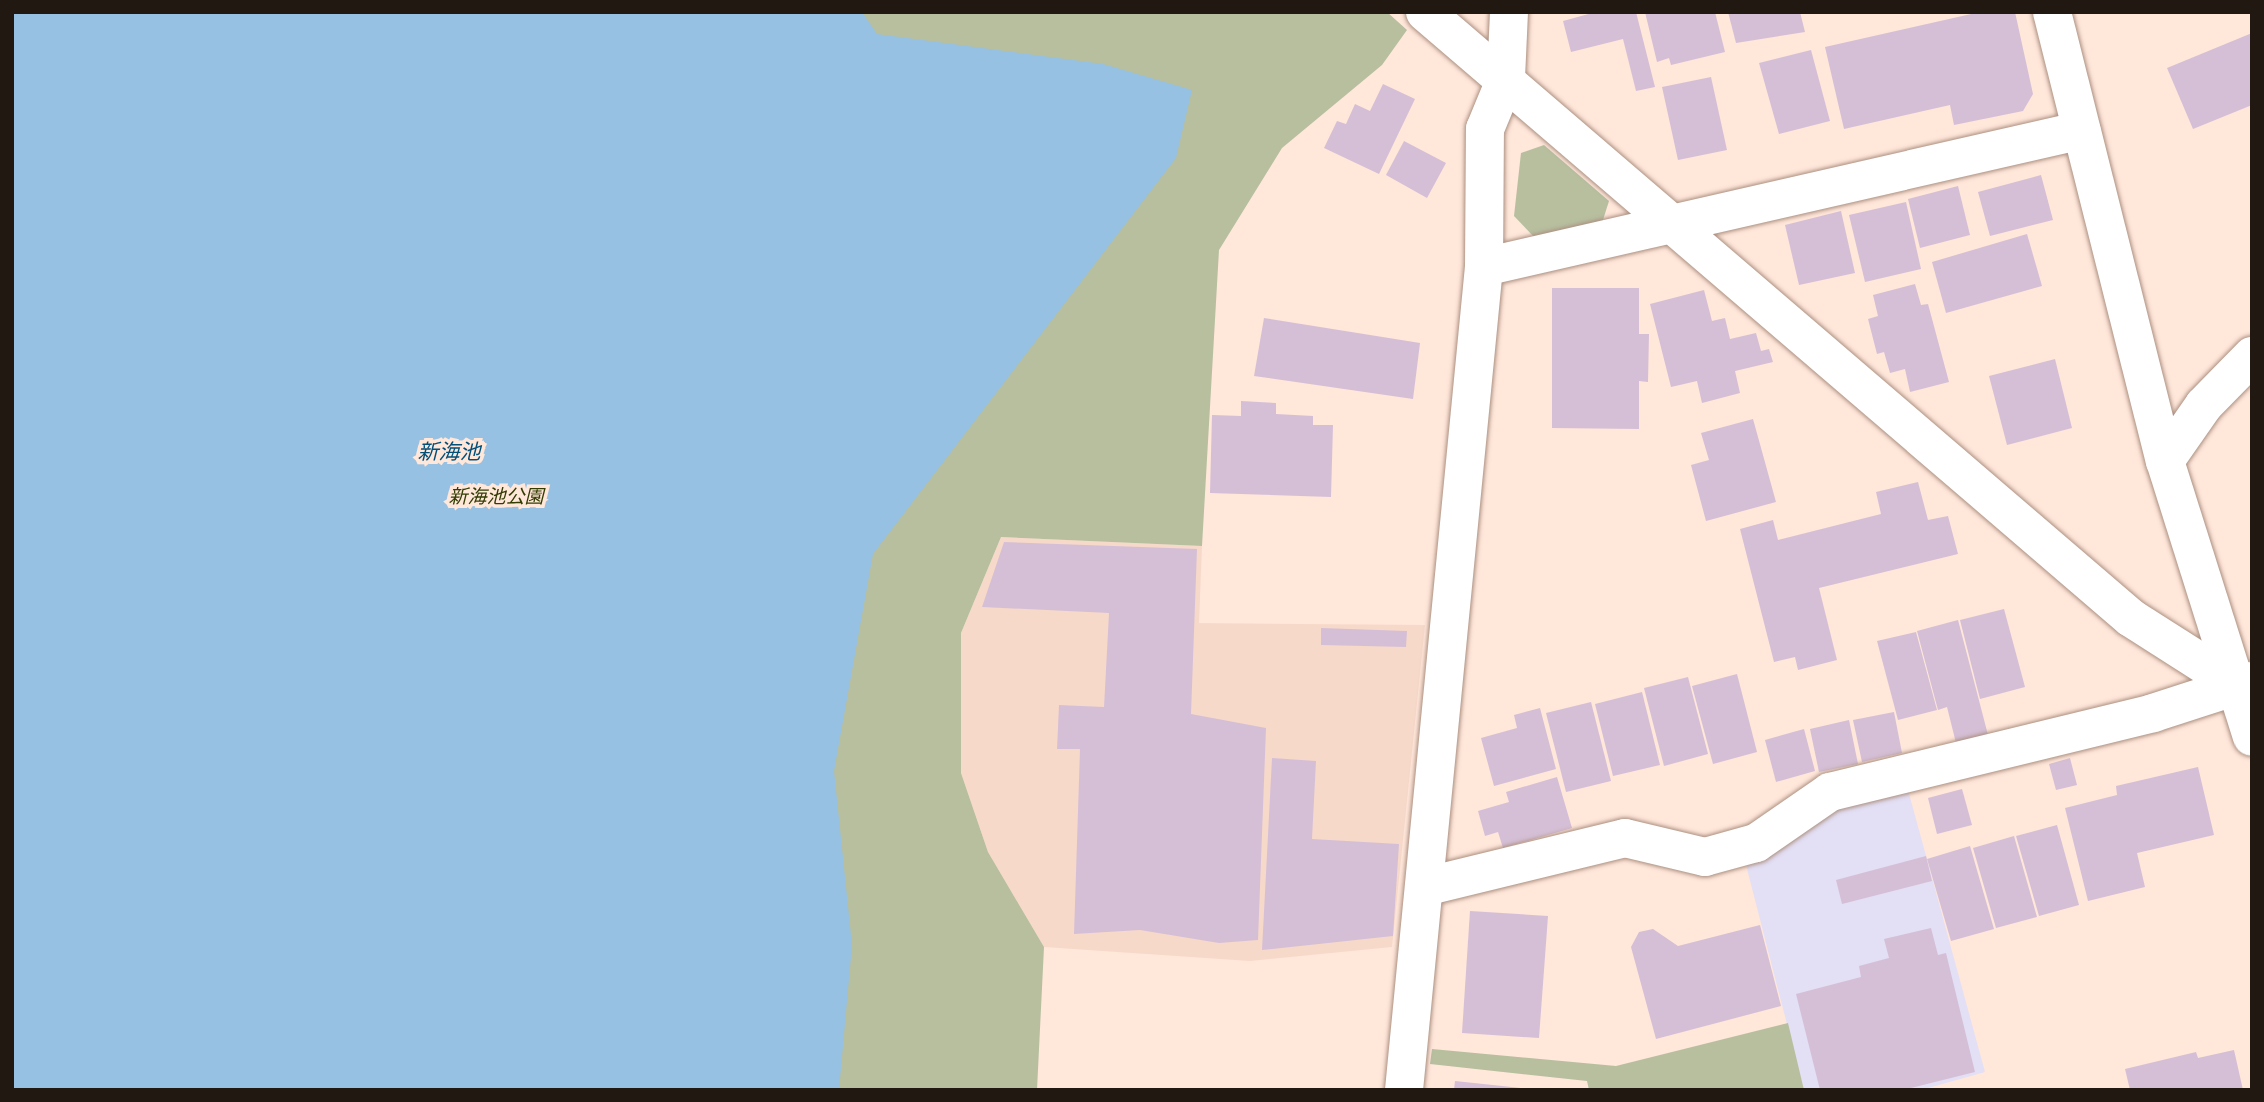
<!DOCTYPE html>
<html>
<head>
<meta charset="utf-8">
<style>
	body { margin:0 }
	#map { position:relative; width:2264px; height:1102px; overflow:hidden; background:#ffe7da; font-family:"Noto Serif","Noto Sans JP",serif }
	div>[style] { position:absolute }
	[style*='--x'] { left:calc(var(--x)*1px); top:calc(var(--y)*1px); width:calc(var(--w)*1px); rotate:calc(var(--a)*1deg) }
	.built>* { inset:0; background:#f7d9c9 }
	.education>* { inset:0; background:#e3dff5 }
	.green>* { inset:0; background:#b7bf9f }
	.water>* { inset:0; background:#96c1e2 }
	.building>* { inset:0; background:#d5bfd6 }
	.roads { filter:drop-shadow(0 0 2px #ac9081) drop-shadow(0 0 2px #ac9081) }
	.street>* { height:38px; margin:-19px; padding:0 19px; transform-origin:19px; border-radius:19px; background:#fff }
	.secondary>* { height:38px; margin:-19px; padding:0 19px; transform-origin:19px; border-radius:19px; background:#fff }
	span { translate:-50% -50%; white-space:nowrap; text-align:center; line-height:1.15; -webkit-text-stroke:7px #ffe7da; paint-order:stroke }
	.park-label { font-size:19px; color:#323c03; font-style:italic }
	.water-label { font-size:21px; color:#02507a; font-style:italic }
	.frame { position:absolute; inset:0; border:14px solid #221812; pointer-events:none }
</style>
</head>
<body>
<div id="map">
	<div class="built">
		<div style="clip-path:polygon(1001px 537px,1202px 546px,1199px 623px,1425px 625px,1392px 947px,1250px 961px,1044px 947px,988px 852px,961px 773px,961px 633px)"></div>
	</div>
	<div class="education">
		<div style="clip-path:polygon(1908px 790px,1985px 1072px,1921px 1090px,1804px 1090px,1746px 865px,1836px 808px)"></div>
	</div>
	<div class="green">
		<div style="clip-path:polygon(12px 12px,1387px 12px,1407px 30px,1382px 65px,1282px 148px,1219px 250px,1202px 546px,1001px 537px,961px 633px,961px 773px,988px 852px,1044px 947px,1037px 1090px,12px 1090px)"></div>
		<div style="clip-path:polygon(1544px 145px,1609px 201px,1602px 223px,1535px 238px,1514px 216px,1521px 153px)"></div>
		<div style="clip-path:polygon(1788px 1023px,1804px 1090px,1589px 1090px,1587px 1081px,1430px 1064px,1432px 1049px,1616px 1066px)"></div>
	</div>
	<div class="water">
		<div style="clip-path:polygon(12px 12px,862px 12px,877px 34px,1103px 64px,1192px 90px,1176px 158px,873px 554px,834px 771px,852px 945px,839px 1090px,12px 1090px)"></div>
	</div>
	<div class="building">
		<div style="clip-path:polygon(1596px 12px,1636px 12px,1655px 87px,1636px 91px,1623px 39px,1571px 52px,1563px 21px)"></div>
		<div style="clip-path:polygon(1645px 12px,1715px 12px,1725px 52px,1671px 65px,1669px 58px,1657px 62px)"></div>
		<div style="clip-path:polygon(1728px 12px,1800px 12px,1805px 32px,1736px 43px)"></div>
		<div style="clip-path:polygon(1980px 12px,2015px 12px,2033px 94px,2023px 111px,1954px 125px,1950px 105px,1844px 129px,1825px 47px)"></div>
		<div style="clip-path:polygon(2252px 33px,2252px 105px,2193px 129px,2167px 68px)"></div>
		<div style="clip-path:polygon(1811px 50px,1830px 121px,1779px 134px,1759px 63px)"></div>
		<div style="clip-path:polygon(1711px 77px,1727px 150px,1678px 160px,1662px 87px)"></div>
		<div style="clip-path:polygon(1383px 84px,1415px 99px,1379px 174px,1324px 148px,1337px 121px,1346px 124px,1355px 104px,1370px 111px)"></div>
		<div style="clip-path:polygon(1404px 141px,1446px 163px,1427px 198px,1386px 175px)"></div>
		<div style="clip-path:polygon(2041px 175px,2053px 220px,1990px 236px,1978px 192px)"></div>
		<div style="clip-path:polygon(1958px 186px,1970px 235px,1920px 248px,1908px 199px)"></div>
		<div style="clip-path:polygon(1906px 202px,1921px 269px,1865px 282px,1849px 215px)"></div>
		<div style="clip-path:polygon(1841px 211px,1855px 273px,1799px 285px,1785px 225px)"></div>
		<div style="clip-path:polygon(2027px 234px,2042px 286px,1946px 313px,1932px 262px)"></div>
		<div style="clip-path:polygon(1915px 284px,1921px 305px,1928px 304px,1949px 382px,1910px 392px,1905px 369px,1890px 373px,1884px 352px,1877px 354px,1868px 319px,1878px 316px,1873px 295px)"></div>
		<div style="clip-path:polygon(1552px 288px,1639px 288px,1639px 334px,1649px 334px,1648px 382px,1639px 381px,1639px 429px,1552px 428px)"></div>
		<div style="clip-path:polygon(1704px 290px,1712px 321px,1725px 318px,1730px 339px,1756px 333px,1761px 351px,1769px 349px,1773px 362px,1735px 371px,1740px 393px,1702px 403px,1697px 381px,1671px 387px,1650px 304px)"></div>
		<div style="clip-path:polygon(1264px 318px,1420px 343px,1413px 399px,1254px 376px)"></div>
		<div style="clip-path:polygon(2055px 359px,2072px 428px,2007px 445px,1989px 376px)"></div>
		<div style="clip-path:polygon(1241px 401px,1276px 403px,1276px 414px,1313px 416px,1313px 425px,1333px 425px,1331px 497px,1210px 493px,1212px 415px,1241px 416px)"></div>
		<div style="clip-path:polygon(1753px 419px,1776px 502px,1706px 521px,1691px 465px,1709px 460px,1701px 433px)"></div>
		<div style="clip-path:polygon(1918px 482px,1928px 520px,1948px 516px,1958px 554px,1819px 588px,1837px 660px,1798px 670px,1795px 657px,1774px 662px,1740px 529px,1773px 520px,1778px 540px,1881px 514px,1876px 492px)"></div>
		<div style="clip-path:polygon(1004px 542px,1197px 549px,1191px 714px,1266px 728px,1258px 940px,1219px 943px,1140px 930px,1074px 934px,1080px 749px,1057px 749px,1059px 705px,1104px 707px,1109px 613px,982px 607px)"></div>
		<div style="clip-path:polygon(2004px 609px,2025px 687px,1980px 699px,1960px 620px)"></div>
		<div style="clip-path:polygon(1958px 620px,1988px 735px,1956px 743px,1947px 707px,1938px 710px,1917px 631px)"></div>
		<div style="clip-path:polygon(1321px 628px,1407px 631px,1406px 647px,1321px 645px)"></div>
		<div style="clip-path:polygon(1916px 632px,1937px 710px,1898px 720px,1877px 641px)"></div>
		<div style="clip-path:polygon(1737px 674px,1757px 752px,1713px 764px,1692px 686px)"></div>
		<div style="clip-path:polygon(1688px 677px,1708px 754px,1664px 766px,1644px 688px)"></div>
		<div style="clip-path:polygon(1642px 692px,1660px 765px,1613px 776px,1595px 704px)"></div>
		<div style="clip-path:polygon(1591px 702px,1611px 781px,1566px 792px,1546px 713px)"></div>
		<div style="clip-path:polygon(1540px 708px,1556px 769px,1494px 786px,1481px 738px,1517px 728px,1514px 715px)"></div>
		<div style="clip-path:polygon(1894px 712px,1902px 753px,1862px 762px,1853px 720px)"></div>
		<div style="clip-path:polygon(1849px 720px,1858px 764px,1819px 772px,1810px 729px)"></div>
		<div style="clip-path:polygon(1804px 729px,1815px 771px,1776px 782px,1765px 740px)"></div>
		<div style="clip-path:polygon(1272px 758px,1316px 761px,1312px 839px,1399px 844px,1393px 936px,1262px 950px)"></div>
		<div style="clip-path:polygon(2070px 758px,2077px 785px,2056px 790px,2049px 764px)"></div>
		<div style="clip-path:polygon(2198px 767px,2214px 835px,2137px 853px,2145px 887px,2088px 901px,2065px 808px,2117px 795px,2116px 786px)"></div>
		<div style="clip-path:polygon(1557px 777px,1572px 828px,1503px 848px,1498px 832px,1485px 836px,1478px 811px,1509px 802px,1506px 792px)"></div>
		<div style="clip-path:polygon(1962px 789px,1972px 825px,1937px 834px,1928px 798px)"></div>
		<div style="clip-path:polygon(2057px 825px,2079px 905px,2039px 916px,2016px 836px)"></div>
		<div style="clip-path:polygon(2014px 836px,2037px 917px,1996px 928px,1973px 848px)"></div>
		<div style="clip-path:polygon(1970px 846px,1994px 929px,1951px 941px,1927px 859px)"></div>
		<div style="clip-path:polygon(1926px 856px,1932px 881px,1842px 904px,1836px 880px)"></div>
		<div style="clip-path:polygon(1470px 911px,1548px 916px,1539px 1038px,1462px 1033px)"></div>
		<div style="clip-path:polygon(1760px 925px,1781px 1006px,1656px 1039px,1631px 947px,1639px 932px,1653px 929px,1678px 946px)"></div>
		<div style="clip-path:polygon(1931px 928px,1938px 955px,1946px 953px,1975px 1072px,1903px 1090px,1820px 1090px,1796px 994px,1861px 977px,1859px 966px,1889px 958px,1884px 939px)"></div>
		<div style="clip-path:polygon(2234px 1050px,2243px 1090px,2130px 1090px,2125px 1069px,2196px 1052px,2198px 1058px)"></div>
		<div style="clip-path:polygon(1455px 1081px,1521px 1088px,1521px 1090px,1454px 1090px)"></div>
	</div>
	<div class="roads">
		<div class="street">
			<div style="--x:1425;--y:12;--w:930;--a:40.64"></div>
			<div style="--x:2131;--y:618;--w:125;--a:32.5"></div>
			<div style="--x:1484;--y:267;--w:613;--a:-12.9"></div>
			<div style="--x:2165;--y:461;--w:68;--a:-55.1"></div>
			<div style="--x:2204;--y:405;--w:69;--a:-45.6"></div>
			<div style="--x:1424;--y:887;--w:207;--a:-13.7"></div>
			<div style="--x:1625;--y:838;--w:82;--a:13.4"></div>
			<div style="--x:1705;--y:857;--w:53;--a:-15.4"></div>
			<div style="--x:1756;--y:843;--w:90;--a:-34.6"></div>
			<div style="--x:1830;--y:792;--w:333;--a:-13.7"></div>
			<div style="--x:2153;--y:713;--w:104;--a:-17.9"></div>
			<div style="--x:1404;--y:1090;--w:827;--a:-84.45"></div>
			<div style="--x:1484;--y:267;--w:138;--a:-89.6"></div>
			<div style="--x:1485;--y:129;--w:55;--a:-67.6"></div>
			<div style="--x:1506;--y:78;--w:66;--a:-87.4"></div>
		</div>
		<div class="secondary">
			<div style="--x:2052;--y:12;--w:463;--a:75.9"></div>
			<div style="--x:2165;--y:461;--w:289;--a:72.5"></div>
		</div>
	</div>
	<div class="park-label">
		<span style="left:496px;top:497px">新海池公園</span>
	</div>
	<div class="water-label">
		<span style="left:449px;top:451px">新海池</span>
	</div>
	<div class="frame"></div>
</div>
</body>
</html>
